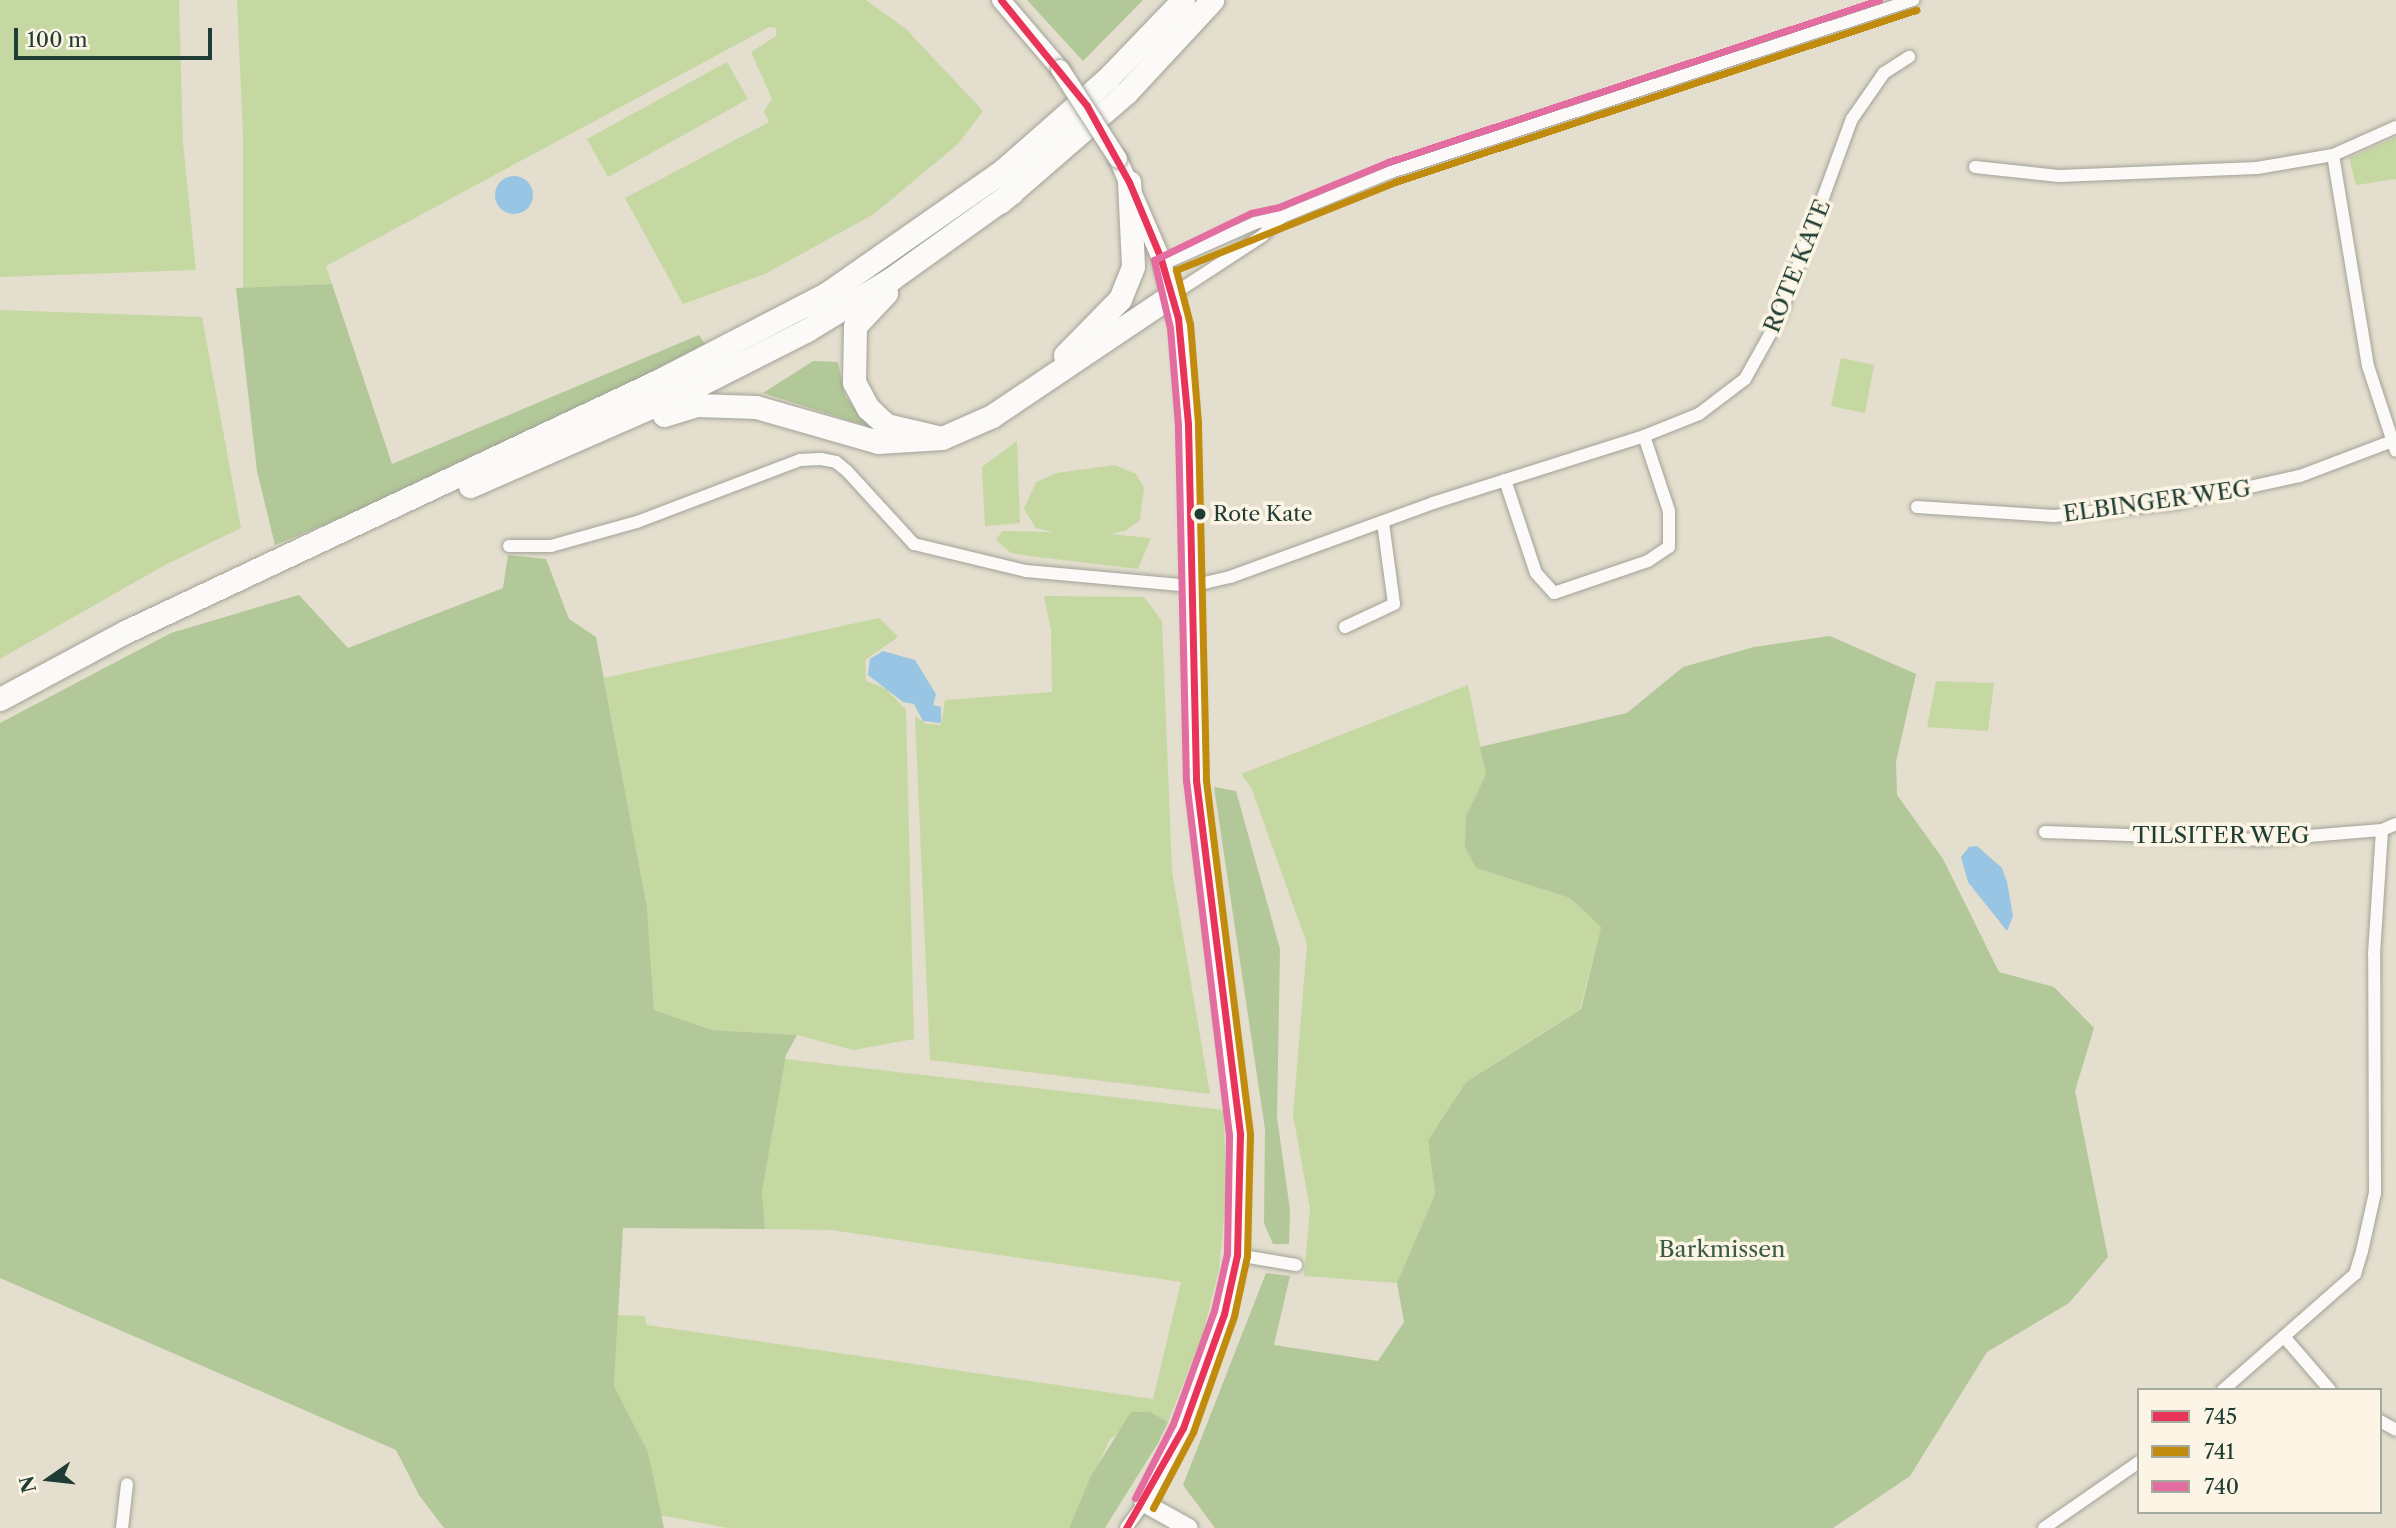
<!DOCTYPE html>
<html>
<head>
<meta charset="utf-8">
<style>
	body { margin:0 }
	#map { position:relative; width:2396px; height:1528px; overflow:hidden; background:#e3decd; font-family:"Libre Caslon Text",serif }
	div>[style] { position:absolute }
	[style*='--x'] { left:calc(var(--x)*1px); top:calc(var(--y)*1px); width:calc(var(--w)*1px); rotate:calc(var(--a)*1deg) }
	.green>* { inset:0; background:#c5d8a2 }
	.forest>* { inset:0; background:#b2c898 }
	.water>* { inset:0; background:#98c5e3 }
	.round { border-radius:50% }
	.roads { filter:drop-shadow(0 0 2px #a2a298) drop-shadow(0 0 2px #a2a298) }
	.street>* { height:12px; margin:-6px; padding:0 6px; transform-origin:6px; border-radius:6px; background:#fbfaf8 }
	.secondary>* { height:18px; margin:-9px; padding:0 9px; transform-origin:9px; border-radius:9px; background:#fbfaf8 }
	.highway>* { height:23px; margin:-11.5px; padding:0 11.5px; transform-origin:11.5px; border-radius:11.5px; background:#fbfaf8 }
	.bridges { filter:drop-shadow(0 0 2px #a2a298) drop-shadow(0 0 2px #a2a298) }
	.secondary-bridge>* { height:18px; margin:-9px; padding:0 9px; transform-origin:9px; border-radius:9px; background:#fbfaf8 }
	.bus-1>* { height:7px; margin:-3.5px; padding:0 3.5px; transform-origin:3.5px; border-radius:3.5px; background:#e83458 }
	.bus-2>* { height:7px; margin:-3.5px; padding:0 3.5px; transform-origin:3.5px; border-radius:3.5px; background:#c18c0d }
	.bus-3>* { height:7px; margin:-3.5px; padding:0 3.5px; transform-origin:3.5px; border-radius:3.5px; background:#e36ca1 }
	.dots>* { width:19px; height:19px; translate:-50% -50%; box-sizing:border-box; border:4px solid #fcf5e5; border-radius:50% }
	span { translate:-50% -50%; white-space:nowrap; text-align:center; line-height:1.15; -webkit-text-stroke:7px #fcf5e5; paint-order:stroke }
	.bus-label { font-size:21px; color:#1f3d34 }
	.left { translate:0 -50%; text-align:left }
	.street-label { font-size:23px; color:#1f3d34 }
	.park-label { font-size:23px; color:#3b5b43 }
	.legend { position:absolute; left:2137px; top:1388px; width:245px; height:126px; box-sizing:border-box; background:#fcf5e5; border:2px solid #a4ab9e; margin:0; padding:9px 12px; list-style:none; font-size:21px; color:#1f3d34 }
	.legend li { display:flex; align-items:center; gap:14px; height:35px }
	.legend b { width:35px; border:2px solid #a4ab9e }
	.north { position:absolute; left:14px; top:1444px; width:70px; height:70px; -webkit-text-stroke:5px #fcf5e5; paint-order:stroke; rotate:256deg; font-size:19px; font-weight:700; line-height:28px; text-align:center; color:#1f3d34 }
	.north::after { content:''; display:block; margin:auto; width:24px; height:32px; background:#1f3d34; clip-path:polygon(50% 0,100% 100%,50% 72%,0 100%) }
	.scale { position:absolute; left:14px; top:28px; width:198px; height:32px; box-sizing:border-box; border:4px solid #1f3d34; border-top:0; padding-left:9px; font-size:21px; line-height:24px; white-space:nowrap; color:#1f3d34; -webkit-text-stroke:5px #fcf5e5; paint-order:stroke }
</style>
</head>
<body>
<div id="map">
	<div class="green">
		<div style="clip-path:polygon(0 0,179px 0,183px 143px,196px 270px,0 277px)"></div>
		<div style="clip-path:polygon(237px 0,866px 0,906px 29px,983px 111px,958px 144px,874px 214px,765px 274px,683px 304px,625px 198px,769px 122px,764px 111px,772px 99px,751px 52px,776px 36px,776px 28px,769px 27px,326px 266px,332px 284px,243px 288px,243px 135px)"></div>
		<div style="clip-path:polygon(727px 62px,748px 99px,608px 177px,587px 139px)"></div>
		<div style="clip-path:polygon(2396px 137px,2396px 179px,2356px 185px,2349px 158px)"></div>
		<div style="clip-path:polygon(0 310px,202px 317px,241px 528px,165px 565px,0 659px)"></div>
		<div style="clip-path:polygon(1841px 358px,1874px 365px,1865px 413px,1831px 406px)"></div>
		<div style="clip-path:polygon(1017px 441px,1020px 523px,985px 526px,982px 467px)"></div>
		<div style="clip-path:polygon(1115px 465px,1136px 474px,1144px 488px,1140px 520px,1125px 531px,1110px 534px,1151px 538px,1138px 569px,1029px 556px,1011px 553px,996px 540px,1002px 531px,1053px 532px,1036px 528px,1024px 509px,1036px 482px,1057px 473px)"></div>
		<div style="clip-path:polygon(1044px 596px,1144px 597px,1162px 621px,1172px 871px,1210px 1094px,930px 1060px,915px 716px,926px 724px,941px 725px,945px 700px,1052px 692px,1051px 630px)"></div>
		<div style="clip-path:polygon(879px 618px,898px 637px,865px 660px,866px 681px,886px 689px,906px 710px,914px 1039px,853px 1050px,797px 1035px,712px 1030px,654px 1010px,647px 907px,604px 678px)"></div>
		<div style="clip-path:polygon(1936px 681px,1994px 683px,1988px 731px,1927px 727px)"></div>
		<div style="clip-path:polygon(1468px 685px,1486px 774px,1466px 816px,1476px 868px,1570px 898px,1601px 927px,1580px 1009px,1466px 1082px,1428px 1140px,1435px 1194px,1397px 1283px,1304px 1276px,1310px 1209px,1293px 1115px,1307px 944px,1251px 787px,1241px 774px)"></div>
		<div style="clip-path:polygon(785px 1059px,1224px 1110px,1226px 1195px,1219px 1269px,1203px 1333px,1168px 1422px,1150px 1412px,1110px 1439px,1069px 1528px,728px 1528px,659px 1515px,648px 1452px,614px 1386px,618px 1315px,644px 1316px,647px 1325px,1153px 1399px,1181px 1282px,831px 1230px,765px 1229px,762px 1192px)"></div>
	</div>
	<div class="forest">
		<div style="clip-path:polygon(1027px 0,1143px 0,1083px 61px)"></div>
		<div style="clip-path:polygon(332px 284px,392px 464px,699px 335px,707px 347px,401px 493px,275px 545px,257px 471px,236px 288px)"></div>
		<div style="clip-path:polygon(813px 361px,838px 362px,845px 396px,870px 427px,763px 393px)"></div>
		<div style="clip-path:polygon(508px 555px,546px 559px,569px 619px,596px 637px,647px 907px,654px 1010px,712px 1030px,797px 1035px,786px 1055px,762px 1192px,765px 1229px,623px 1228px,614px 1386px,648px 1452px,664px 1528px,444px 1528px,419px 1495px,396px 1450px,0 1278px,0 723px,171px 633px,299px 595px,348px 648px,503px 588px)"></div>
		<div style="clip-path:polygon(1830px 636px,1916px 674px,1896px 762px,1897px 795px,1943px 859px,1999px 972px,2054px 987px,2094px 1028px,2075px 1091px,2108px 1257px,2069px 1303px,1987px 1352px,1910px 1476px,1833px 1528px,1215px 1528px,1183px 1485px,1266px 1273px,1290px 1276px,1274px 1345px,1378px 1361px,1404px 1322px,1397px 1283px,1435px 1194px,1428px 1140px,1466px 1082px,1581px 1009px,1601px 927px,1570px 898px,1476px 868px,1465px 847px,1466px 816px,1486px 774px,1480px 747px,1627px 713px,1683px 667px,1754px 647px)"></div>
		<div style="clip-path:polygon(1214px 787px,1236px 791px,1280px 949px,1277px 1117px,1290px 1210px,1289px 1244px,1273px 1244px,1264px 1223px,1265px 1129px)"></div>
		<div style="clip-path:polygon(1131px 1412px,1150px 1412px,1168px 1422px,1158px 1443px,1105px 1528px,1069px 1528px,1091px 1476px)"></div>
	</div>
	<div class="water">
		<div class="round" style="left:495px;top:176px;width:38px;height:38px"></div>
		<div style="clip-path:polygon(883px 651px,915px 660px,936px 694px,933px 705px,941px 707px,941px 723px,923px 721px,914px 704px,903px 702px,868px 675px,870px 659px)"></div>
		<div style="clip-path:polygon(1977px 846px,2002px 868px,2007px 882px,2013px 916px,2007px 931px,1968px 882px,1961px 857px,1969px 847px)"></div>
	</div>
	<div class="roads">
		<div class="street">
			<div style="--x:2333;--y:155;--w:214;--a:80.6"></div>
			<div style="--x:2368;--y:366;--w:89;--a:71.8"></div>
			<div style="--x:1975;--y:167;--w:84;--a:6.1"></div>
			<div style="--x:2059;--y:176;--w:198;--a:-2.3"></div>
			<div style="--x:2257;--y:168;--w:77;--a:-9.7"></div>
			<div style="--x:2333;--y:155;--w:69;--a:-24"></div>
			<div style="--x:1163;--y:264;--w:101;--a:-24"></div>
			<div style="--x:1255;--y:223;--w:28;--a:-13"></div>
			<div style="--x:1282;--y:217;--w:118;--a:-22.4"></div>
			<div style="--x:1391;--y:172;--w:550;--a:-18.24"></div>
			<div style="--x:1172;--y:295;--w:108;--a:-33.2"></div>
			<div style="--x:1262;--y:236;--w:28;--a:-44"></div>
			<div style="--x:1505;--y:480;--w:98;--a:71.6"></div>
			<div style="--x:1536;--y:573;--w:27;--a:48"></div>
			<div style="--x:1554;--y:593;--w:99;--a:-18.8"></div>
			<div style="--x:1648;--y:561;--w:25;--a:-34"></div>
			<div style="--x:1669;--y:547;--w:36;--a:-90"></div>
			<div style="--x:1669;--y:511;--w:79;--a:-108.4"></div>
			<div style="--x:1917;--y:507;--w:137;--a:3.8"></div>
			<div style="--x:2054;--y:516;--w:124;--a:-6"></div>
			<div style="--x:2177;--y:503;--w:126;--a:-12.4"></div>
			<div style="--x:2300;--y:476;--w:96;--a:-20.7"></div>
			<div style="--x:509;--y:546;--w:42;--a:0"></div>
			<div style="--x:551;--y:546;--w:89;--a:-15.6"></div>
			<div style="--x:637;--y:522;--w:174;--a:-20.8"></div>
			<div style="--x:800;--y:460;--w:21;--a:-3"></div>
			<div style="--x:821;--y:459;--w:15;--a:11"></div>
			<div style="--x:836;--y:462;--w:14;--a:39"></div>
			<div style="--x:847;--y:471;--w:99;--a:47.5"></div>
			<div style="--x:914;--y:544;--w:115;--a:13.6"></div>
			<div style="--x:1026;--y:571;--w:166;--a:5.2"></div>
			<div style="--x:1191;--y:586;--w:40;--a:-13"></div>
			<div style="--x:1230;--y:577;--w:216;--a:-20"></div>
			<div style="--x:1433;--y:503;--w:221;--a:-17.6"></div>
			<div style="--x:1644;--y:436;--w:59;--a:-21.8"></div>
			<div style="--x:1699;--y:414;--w:58;--a:-37.3"></div>
			<div style="--x:1745;--y:379;--w:70;--a:-60.9"></div>
			<div style="--x:1779;--y:318;--w:212;--a:-69.9"></div>
			<div style="--x:1852;--y:119;--w:56;--a:-55.2"></div>
			<div style="--x:1884;--y:73;--w:30;--a:-33"></div>
			<div style="--x:1345;--y:627;--w:54;--a:-25.1"></div>
			<div style="--x:1394;--y:604;--w:82;--a:-97.7"></div>
			<div style="--x:2045;--y:832;--w:215;--a:2.1"></div>
			<div style="--x:2260;--y:840;--w:122;--a:-4.7"></div>
			<div style="--x:2382;--y:830;--w:15;--a:-23"></div>
			<div style="--x:1237;--y:1255;--w:60;--a:9.6"></div>
			<div style="--x:2286;--y:1339;--w:67;--a:49.2"></div>
			<div style="--x:2223;--y:1390;--w:176;--a:-41.3"></div>
			<div style="--x:2355;--y:1274;--w:24;--a:-73"></div>
			<div style="--x:2362;--y:1251;--w:59;--a:-77.4"></div>
			<div style="--x:2375;--y:1193;--w:239;--a:-90.2"></div>
			<div style="--x:2374;--y:954;--w:124;--a:-86.3"></div>
			<div style="--x:2380;--y:1421;--w:18;--a:29"></div>
			<div style="--x:122;--y:1528;--w:44;--a:-83.5"></div>
			<div style="--x:1126;--y:1528;--w:31;--a:-54"></div>
			<div style="--x:2044;--y:1528;--w:116;--a:-34.8"></div>
		</div>
		<div class="secondary">
			<div style="--x:1001;--y:0;--w:91;--a:49.5"></div>
			<div style="--x:1118;--y:159;--w:106;--a:66.6"></div>
			<div style="--x:1160;--y:256;--w:73;--a:74.1"></div>
			<div style="--x:1180;--y:326;--w:98;--a:85.3"></div>
			<div style="--x:1188;--y:424;--w:356;--a:88.7"></div>
			<div style="--x:1196;--y:780;--w:357;--a:82.9"></div>
			<div style="--x:1240;--y:1134;--w:121;--a:91.4"></div>
			<div style="--x:1237;--y:1255;--w:60;--a:102.4"></div>
			<div style="--x:1224;--y:1314;--w:121;--a:109.8"></div>
			<div style="--x:1183;--y:1428;--w:85;--a:117.5"></div>
			<div style="--x:1144;--y:1503;--w:51;--a:29.1"></div>
		</div>
		<div class="highway">
			<div style="--x:1000;--y:202;--w:167;--a:-40.9"></div>
			<div style="--x:1126;--y:93;--w:127;--a:-47.2"></div>
			<div style="--x:886;--y:293;--w:45;--a:133.2"></div>
			<div style="--x:855;--y:326;--w:56;--a:91"></div>
			<div style="--x:854;--y:382;--w:30;--a:62"></div>
			<div style="--x:868;--y:408;--w:25;--a:43"></div>
			<div style="--x:886;--y:425;--w:57;--a:13.1"></div>
			<div style="--x:1065;--y:355;--w:78;--a:-45.5"></div>
			<div style="--x:1120;--y:299;--w:35;--a:-68"></div>
			<div style="--x:1133;--y:266;--w:84;--a:-92.7"></div>
			<div style="--x:664;--y:415;--w:34;--a:-17"></div>
			<div style="--x:697;--y:405;--w:59;--a:1.9"></div>
			<div style="--x:756;--y:407;--w:127;--a:16"></div>
			<div style="--x:878;--y:442;--w:64;--a:-3.6"></div>
			<div style="--x:942;--y:438;--w:55;--a:-23.7"></div>
			<div style="--x:992;--y:416;--w:217;--a:-33.9"></div>
			<div style="--x:470;--y:486;--w:230;--a:-23.6"></div>
			<div style="--x:681;--y:394;--w:141;--a:-26.9"></div>
			<div style="--x:807;--y:330;--w:98;--a:-31.3"></div>
			<div style="--x:891;--y:279;--w:148;--a:-35.6"></div>
			<div style="--x:0;--y:699;--w:142;--a:-28.2"></div>
			<div style="--x:125;--y:632;--w:591;--a:-25.22"></div>
			<div style="--x:660;--y:380;--w:187;--a:-27.4"></div>
			<div style="--x:826;--y:294;--w:213;--a:-34.9"></div>
			<div style="--x:1001;--y:172;--w:142;--a:-41.3"></div>
			<div style="--x:1108;--y:78;--w:108;--a:-46.1"></div>
		</div>
	</div>
	<div class="bridges">
		<div class="secondary-bridge">
			<div style="--x:1060;--y:69;--w:107;--a:57.2"></div>
		</div>
	</div>
	<div class="bus-1">
		<div style="--x:1001;--y:0;--w:136;--a:50.9"></div>
		<div style="--x:1087;--y:106;--w:87;--a:61.1"></div>
		<div style="--x:1129;--y:182;--w:80;--a:67.3"></div>
		<div style="--x:1160;--y:256;--w:65;--a:73.8"></div>
		<div style="--x:1178;--y:318;--w:106;--a:84.6"></div>
		<div style="--x:1188;--y:424;--w:356;--a:88.7"></div>
		<div style="--x:1196;--y:780;--w:357;--a:82.9"></div>
		<div style="--x:1240;--y:1134;--w:121;--a:91.4"></div>
		<div style="--x:1237;--y:1255;--w:60;--a:102.4"></div>
		<div style="--x:1224;--y:1314;--w:121;--a:109.8"></div>
		<div style="--x:1183;--y:1428;--w:115;--a:119.7"></div>
	</div>
	<div class="bus-2">
		<div style="--x:1153;--y:1508;--w:86;--a:-62.2"></div>
		<div style="--x:1193;--y:1432;--w:123;--a:-70.5"></div>
		<div style="--x:1234;--y:1316;--w:61;--a:-77.8"></div>
		<div style="--x:1247;--y:1256;--w:122;--a:-88.6"></div>
		<div style="--x:1250;--y:1134;--w:358;--a:-97.1"></div>
		<div style="--x:1206;--y:779;--w:356;--a:-91.3"></div>
		<div style="--x:1198;--y:423;--w:99;--a:-94.6"></div>
		<div style="--x:1190;--y:324;--w:56;--a:-104.5"></div>
		<div style="--x:1176;--y:270;--w:236;--a:-21.9"></div>
		<div style="--x:1395;--y:182;--w:549;--a:-18.27"></div>
	</div>
	<div class="bus-3">
		<div style="--x:1135;--y:1498;--w:83;--a:-62.8"></div>
		<div style="--x:1173;--y:1424;--w:120;--a:-70.1"></div>
		<div style="--x:1214;--y:1311;--w:58;--a:-77.2"></div>
		<div style="--x:1227;--y:1254;--w:119;--a:-89"></div>
		<div style="--x:1229;--y:1135;--w:357;--a:-96.9"></div>
		<div style="--x:1186;--y:781;--w:356;--a:-91.3"></div>
		<div style="--x:1178;--y:425;--w:97;--a:-94.7"></div>
		<div style="--x:1170;--y:328;--w:70;--a:-103.2"></div>
		<div style="--x:1154;--y:260;--w:108;--a:-25.9"></div>
		<div style="--x:1251;--y:213;--w:29;--a:-12"></div>
		<div style="--x:1279;--y:207;--w:118;--a:-22.4"></div>
		<div style="--x:1388;--y:162;--w:517;--a:-18.26"></div>
	</div>
	<div class="dots">
		<div style="left:1200px;top:514px;background:#1f3d34"></div>
	</div>
	<div class="bus-label">
		<span class="left" style="left:1213px;top:514px">Rote Kate</span>
	</div>
	<div class="street-label">
		<span style="left:1797px;top:266px;rotate:-68deg">ROTE KATE</span>
		<span style="left:2157px;top:501px;rotate:-8deg">ELBINGER WEG</span>
		<span style="left:2221px;top:835px">TILSITER WEG</span>
	</div>
	<div class="park-label">
		<span style="left:1722px;top:1249px">Barkmissen</span>
	</div>
	<ul class="legend">
	<li><b style="height:9px;background:#e83458"></b>745</li>
	<li><b style="height:9px;background:#c18c0d"></b>741</li>
	<li><b style="height:9px;background:#e36ca1"></b>740</li>
	</ul>
	<div class="north">N</div>
	<div class="scale">100 m</div>
</div>
</body>
</html>
